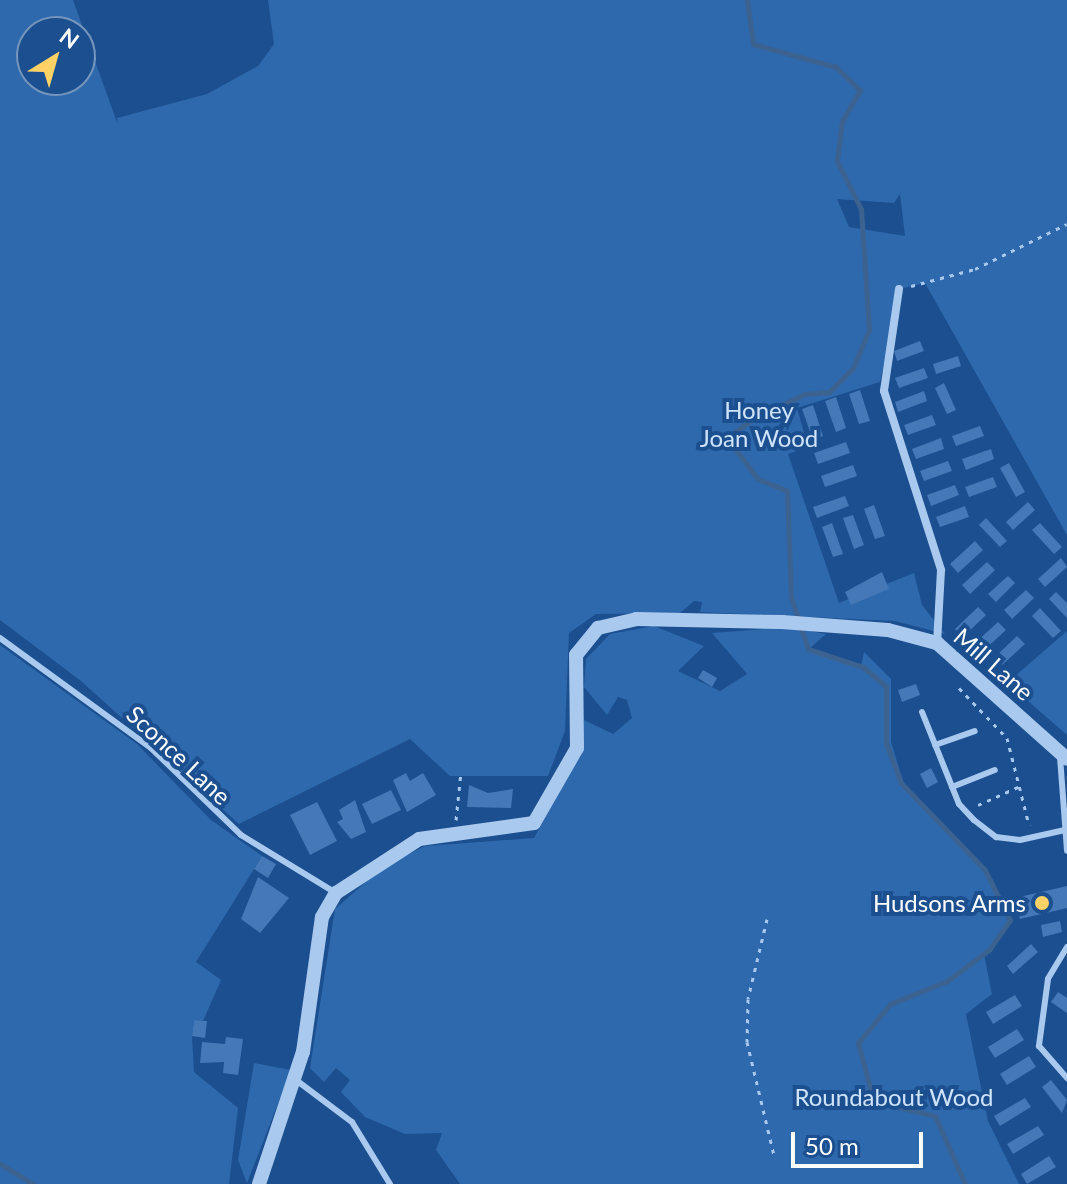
<!DOCTYPE html>
<html>
<head>
<meta charset="utf-8">
<style>
	body { margin:0 }
	#map { position:relative; width:1067px; height:1184px; overflow:hidden; background:#1b4f8f; font-family:Lato,sans-serif }
	div>[style] { position:absolute }
	[style*='--x'] { left:calc(var(--x)*1px); top:calc(var(--y)*1px); width:calc(var(--w)*1px); rotate:calc(var(--a)*1deg) }
	.green>* { inset:0; background:#2e69ad }
	.stream>* { height:5px; margin:-2.5px; padding:0 2.5px; transform-origin:2.5px; border-radius:2.5px; background:#3c6290 }
	.building>* { inset:0; background:#4478b7 }
	.path>* { height:3px; margin-top:-1.5px; transform-origin:0; background:repeating-linear-gradient(90deg,#a9c9ee 0 4px,transparent 0 10px) }
	.service>* { height:6px; margin:-3px; padding:0 3px; transform-origin:3px; border-radius:3px; background:#a9c9ee }
	.minor>* { height:8px; margin:-4px; padding:0 4px; transform-origin:4px; border-radius:4px; background:#a9c9ee }
	.tertiary>* { height:14px; margin:-7px; padding:0 7px; transform-origin:7px; border-radius:7px; background:#a9c9ee }
	.dots>* { width:22px; height:22px; translate:-50% -50%; box-sizing:border-box; border:4px solid #1b4f8f; border-radius:50% }
	span { translate:-50% -50%; white-space:nowrap; text-align:center; line-height:1.15; -webkit-text-stroke:8px #1b4f8f; paint-order:stroke }
	.park-label { font-size:24px; color:#cfe3fa }
	.street-label { font-size:24px; color:#fff }
	.poi-label { font-size:24px; color:#fff }
	.right { translate:-100% -50%; text-align:right }
	.north { position:absolute; left:16px; top:16px; width:80px; height:80px; box-sizing:border-box; background:#1b4f8f; border:2px solid #7695bc; border-radius:50%; rotate:37deg; font-size:22px; font-weight:700; line-height:32px; text-align:center; color:#fff }
	.north::after { content:''; display:block; margin:auto; width:28px; height:36px; background:#ffd166; clip-path:polygon(50% 0,100% 100%,50% 72%,0 100%) }
	.scale { position:absolute; left:791px; top:1132px; width:132px; height:36px; box-sizing:border-box; border:4px solid #fff; border-top:0; padding-left:10px; font-size:24px; line-height:28px; white-space:nowrap; color:#fff; -webkit-text-stroke:6px #1b4f8f; paint-order:stroke }
</style>
</head>
<body>
<div id="map">
	<div class="green">
		<div style="clip-path:polygon(evenodd,0 0,73px 0,118px 125px,117px 118px,207px 94px,258px 66px,274px 44px,268px 0,1067px 0,1067px 535px,925px 283px,900px 289px,880px 382px,797px 408px,808px 447px,788px 454px,839px 603px,914px 573px,922px 605px,945px 634px,895px 621px,700px 612px,702px 602px,694px 601px,680px 613px,596px 614px,569px 633px,565px 731px,548px 776px,450px 776px,410px 739px,239px 824px,81px 681px,0 620px,0 0,32px 32px,80px 32px,80px 80px,32px 80px,32px 32px,0 0,900px 194px,905px 236px,849px 227px,837px 199px,894px 203px,900px 194px)"></div>
		<div style="clip-path:polygon(654px 626px,704px 646px,678px 671px,720px 691px,747px 674px,712px 633px,789px 627px,826px 634px,809px 649px,861px 666px,864px 652px,891px 679px,891px 742px,906px 791px,985px 870px,1010px 920px,984px 954px,992px 994px,966px 1014px,988px 1121px,1019px 1184px,460px 1184px,436px 1150px,442px 1133px,405px 1134px,365px 1117px,341px 1092px,350px 1080px,336px 1068px,324px 1082px,310px 1068px,335px 909px,384px 866px,425px 846px,534px 838px,582px 751px,584px 720px,613px 734px,632px 718px,627px 700px,618px 697px,607px 715px,584px 687px,586px 659px,610px 634px)"></div>
		<div style="clip-path:polygon(1067px 631px,1067px 735px,1007px 683px)"></div>
		<div style="clip-path:polygon(0 645px,137px 744px,211px 820px,262px 856px,196px 962px,221px 980px,203px 1021px,194px 1020px,192px 1036px,194px 1072px,238px 1108px,229px 1184px,0 1184px)"></div>
		<div style="clip-path:polygon(254px 1063px,291px 1070px,247px 1183px,238px 1160px)"></div>
	</div>
	<div class="stream">
		<div style="--x:747;--y:0;--w:44;--a:82.2"></div>
		<div style="--x:753;--y:44;--w:86;--a:15.5"></div>
		<div style="--x:836;--y:67;--w:33;--a:44"></div>
		<div style="--x:860;--y:90;--w:36;--a:120"></div>
		<div style="--x:842;--y:121;--w:40;--a:97.1"></div>
		<div style="--x:837;--y:161;--w:54;--a:63.4"></div>
		<div style="--x:861;--y:209;--w:121;--a:86.2"></div>
		<div style="--x:869;--y:330;--w:41;--a:112.8"></div>
		<div style="--x:853;--y:368;--w:34;--a:135"></div>
		<div style="--x:829;--y:392;--w:24;--a:175"></div>
		<div style="--x:805;--y:394;--w:53;--a:155.4"></div>
		<div style="--x:757;--y:416;--w:32;--a:144"></div>
		<div style="--x:731;--y:435;--w:11;--a:80"></div>
		<div style="--x:733;--y:446;--w:41;--a:52.9"></div>
		<div style="--x:758;--y:479;--w:31;--a:22"></div>
		<div style="--x:787;--y:491;--w:106;--a:87.8"></div>
		<div style="--x:791;--y:597;--w:55;--a:71.9"></div>
		<div style="--x:808;--y:649;--w:58;--a:18.1"></div>
		<div style="--x:863;--y:667;--w:30;--a:40"></div>
		<div style="--x:886;--y:686;--w:57;--a:90"></div>
		<div style="--x:886;--y:743;--w:43;--a:69.4"></div>
		<div style="--x:901;--y:783;--w:121;--a:46"></div>
		<div style="--x:985;--y:870;--w:56;--a:63.4"></div>
		<div style="--x:1010;--y:920;--w:35;--a:125"></div>
		<div style="--x:990;--y:949;--w:54;--a:143.3"></div>
		<div style="--x:947;--y:981;--w:61;--a:158"></div>
		<div style="--x:890;--y:1004;--w:50;--a:129.4"></div>
		<div style="--x:858;--y:1043;--w:50;--a:74.8"></div>
		<div style="--x:871;--y:1091;--w:16;--a:47"></div>
		<div style="--x:882;--y:1103;--w:55;--a:13.8"></div>
		<div style="--x:935;--y:1116;--w:74;--a:66.2"></div>
		<div style="--x:0;--y:1164;--w:39;--a:31"></div>
	</div>
	<div class="building">
		<div style="clip-path:polygon(920px 341px,924px 351px,897px 361px,894px 351px)"></div>
		<div style="clip-path:polygon(958px 356px,961px 366px,936px 374px,933px 364px)"></div>
		<div style="clip-path:polygon(924px 368px,928px 378px,899px 388px,895px 378px)"></div>
		<div style="clip-path:polygon(944px 383px,956px 410px,947px 414px,935px 388px)"></div>
		<div style="clip-path:polygon(860px 390px,870px 421px,859px 424px,849px 394px)"></div>
		<div style="clip-path:polygon(924px 391px,927px 401px,898px 412px,895px 402px)"></div>
		<div style="clip-path:polygon(836px 397px,846px 428px,836px 432px,825px 401px)"></div>
		<div style="clip-path:polygon(813px 405px,823px 436px,813px 440px,802px 409px)"></div>
		<div style="clip-path:polygon(932px 415px,936px 425px,908px 435px,904px 425px)"></div>
		<div style="clip-path:polygon(980px 426px,984px 436px,956px 446px,952px 436px)"></div>
		<div style="clip-path:polygon(941px 438px,944px 449px,916px 459px,912px 449px)"></div>
		<div style="clip-path:polygon(846px 442px,850px 453px,818px 464px,814px 453px)"></div>
		<div style="clip-path:polygon(991px 449px,994px 459px,966px 470px,962px 459px)"></div>
		<div style="clip-path:polygon(948px 461px,952px 471px,924px 481px,920px 471px)"></div>
		<div style="clip-path:polygon(1009px 463px,1025px 492px,1016px 497px,1000px 468px)"></div>
		<div style="clip-path:polygon(853px 465px,857px 476px,825px 487px,821px 476px)"></div>
		<div style="clip-path:polygon(993px 477px,997px 487px,969px 497px,965px 487px)"></div>
		<div style="clip-path:polygon(955px 485px,959px 495px,931px 506px,927px 495px)"></div>
		<div style="clip-path:polygon(845px 496px,849px 506px,817px 518px,813px 507px)"></div>
		<div style="clip-path:polygon(1028px 502px,1035px 510px,1013px 530px,1006px 522px)"></div>
		<div style="clip-path:polygon(874px 505px,885px 536px,875px 539px,864px 509px)"></div>
		<div style="clip-path:polygon(965px 506px,969px 517px,940px 527px,936px 517px)"></div>
		<div style="clip-path:polygon(853px 515px,864px 545px,854px 549px,843px 518px)"></div>
		<div style="clip-path:polygon(986px 518px,1007px 541px,1000px 547px,979px 525px)"></div>
		<div style="clip-path:polygon(832px 523px,843px 554px,833px 557px,822px 527px)"></div>
		<div style="clip-path:polygon(1040px 523px,1062px 547px,1054px 554px,1032px 530px)"></div>
		<div style="clip-path:polygon(975px 541px,983px 550px,958px 573px,950px 564px)"></div>
		<div style="clip-path:polygon(1061px 558px,1067px 567px,1045px 587px,1038px 579px)"></div>
		<div style="clip-path:polygon(987px 562px,995px 570px,970px 594px,962px 585px)"></div>
		<div style="clip-path:polygon(882px 572px,889px 589px,851px 605px,845px 592px)"></div>
		<div style="clip-path:polygon(1008px 576px,1015px 583px,996px 602px,988px 594px)"></div>
		<div style="clip-path:polygon(1026px 590px,1034px 598px,1012px 619px,1004px 610px)"></div>
		<div style="clip-path:polygon(1056px 592px,1067px 603px,1067px 618px,1049px 599px)"></div>
		<div style="clip-path:polygon(978px 607px,986px 615px,963px 637px,955px 629px)"></div>
		<div style="clip-path:polygon(1040px 608px,1061px 631px,1053px 638px,1032px 616px)"></div>
		<div style="clip-path:polygon(998px 622px,1006px 630px,982px 652px,975px 643px)"></div>
		<div style="clip-path:polygon(1017px 636px,1025px 644px,1002px 665px,995px 657px)"></div>
		<div style="clip-path:polygon(703px 670px,717px 678px,712px 687px,698px 678px)"></div>
		<div style="clip-path:polygon(916px 684px,920px 695px,902px 702px,898px 690px)"></div>
		<div style="clip-path:polygon(931px 768px,938px 782px,927px 788px,920px 774px)"></div>
		<div style="clip-path:polygon(406px 773px,410px 781px,423px 773px,436px 795px,407px 812px,393px 780px)"></div>
		<div style="clip-path:polygon(469px 785px,488px 793px,513px 789px,511px 808px,467px 807px)"></div>
		<div style="clip-path:polygon(391px 790px,401px 810px,372px 824px,362px 804px)"></div>
		<div style="clip-path:polygon(355px 800px,366px 832px,351px 839px,337px 822px,343px 819px,339px 810px)"></div>
		<div style="clip-path:polygon(317px 802px,337px 841px,310px 855px,290px 815px)"></div>
		<div style="clip-path:polygon(262px 856px,276px 864px,268px 878px,254px 869px)"></div>
		<div style="clip-path:polygon(258px 877px,289px 898px,260px 933px,241px 919px)"></div>
		<div style="clip-path:polygon(1067px 886px,1067px 908px,1020px 919px,1015px 898px)"></div>
		<div style="clip-path:polygon(1060px 921px,1062px 932px,1043px 937px,1041px 925px)"></div>
		<div style="clip-path:polygon(1031px 944px,1038px 952px,1013px 974px,1007px 966px)"></div>
		<div style="clip-path:polygon(1058px 992px,1067px 998px,1067px 1013px,1051px 1002px)"></div>
		<div style="clip-path:polygon(1015px 995px,1022px 1006px,993px 1024px,986px 1012px)"></div>
		<div style="clip-path:polygon(194px 1020px,207px 1021px,205px 1038px,192px 1036px)"></div>
		<div style="clip-path:polygon(1017px 1029px,1024px 1040px,995px 1058px,988px 1047px)"></div>
		<div style="clip-path:polygon(226px 1037px,243px 1039px,238px 1075px,223px 1073px,224px 1062px,200px 1063px,202px 1042px,225px 1044px)"></div>
		<div style="clip-path:polygon(1029px 1056px,1036px 1067px,1007px 1085px,1000px 1074px)"></div>
		<div style="clip-path:polygon(1051px 1080px,1067px 1100px,1062px 1113px,1042px 1087px)"></div>
		<div style="clip-path:polygon(1025px 1098px,1031px 1107px,1000px 1126px,994px 1116px)"></div>
		<div style="clip-path:polygon(1038px 1126px,1044px 1135px,1013px 1154px,1007px 1144px)"></div>
		<div style="clip-path:polygon(1049px 1156px,1056px 1167px,1027px 1184px,1021px 1174px)"></div>
	</div>
	<div class="path">
		<div style="--x:911;--y:286;--w:66;--a:-14.9"></div>
		<div style="--x:975;--y:269;--w:102;--a:-26.1"></div>
		<div style="--x:959;--y:688;--w:69;--a:46.2"></div>
		<div style="--x:1007;--y:738;--w:90;--a:75.8"></div>
		<div style="--x:978;--y:805;--w:44;--a:-24.2"></div>
		<div style="--x:456;--y:820;--w:48;--a:-84.1"></div>
		<div style="--x:767;--y:919;--w:82;--a:103.4"></div>
		<div style="--x:748;--y:999;--w:43;--a:91.3"></div>
		<div style="--x:747;--y:1042;--w:116;--a:76.6"></div>
	</div>
	<div class="service">
		<div style="--x:0;--y:638;--w:187;--a:36.1"></div>
		<div style="--x:151;--y:748;--w:125;--a:44"></div>
		<div style="--x:241;--y:835;--w:111;--a:31.4"></div>
		<div style="--x:922;--y:712;--w:99;--a:68.1"></div>
		<div style="--x:959;--y:804;--w:22;--a:47"></div>
		<div style="--x:974;--y:820;--w:28;--a:38"></div>
		<div style="--x:996;--y:837;--w:24;--a:7"></div>
		<div style="--x:1020;--y:840;--w:46;--a:-12.5"></div>
		<div style="--x:935;--y:745;--w:42;--a:-19.3"></div>
		<div style="--x:1060;--y:757;--w:94;--a:85.7"></div>
		<div style="--x:952;--y:787;--w:46;--a:-21.6"></div>
		<div style="--x:1067;--y:947;--w:37;--a:121"></div>
		<div style="--x:1048;--y:979;--w:68;--a:97.7"></div>
		<div style="--x:1039;--y:1046;--w:43;--a:48.8"></div>
		<div style="--x:296;--y:1080;--w:70;--a:36.9"></div>
		<div style="--x:352;--y:1122;--w:73;--a:58.5"></div>
	</div>
	<div class="minor">
		<div style="--x:899;--y:289;--w:103;--a:98.4"></div>
		<div style="--x:884;--y:391;--w:188;--a:72.3"></div>
		<div style="--x:941;--y:570;--w:73;--a:93.1"></div>
	</div>
	<div class="tertiary">
		<div style="--x:259;--y:1184;--w:139;--a:-71.6"></div>
		<div style="--x:303;--y:1052;--w:136;--a:-82"></div>
		<div style="--x:322;--y:917;--w:28;--a:-60"></div>
		<div style="--x:336;--y:893;--w:99;--a:-33"></div>
		<div style="--x:419;--y:839;--w:116;--a:-7.9"></div>
		<div style="--x:534;--y:823;--w:86;--a:-60.2"></div>
		<div style="--x:577;--y:748;--w:93;--a:-90.6"></div>
		<div style="--x:576;--y:655;--w:35;--a:-51"></div>
		<div style="--x:598;--y:628;--w:39;--a:-13"></div>
		<div style="--x:636;--y:619;--w:146;--a:1.2"></div>
		<div style="--x:782;--y:622;--w:106;--a:4.3"></div>
		<div style="--x:888;--y:630;--w:51;--a:14.9"></div>
		<div style="--x:937;--y:643;--w:174;--a:41.7"></div>
	</div>
	<div class="dots">
		<div style="left:1042px;top:903px;background:#ffd166"></div>
	</div>
	<div class="park-label">
		<span style="left:759px;top:424px">Honey<br>Joan Wood</span>
		<span style="left:894px;top:1097px">Roundabout Wood</span>
	</div>
	<div class="street-label">
		<span style="left:994px;top:664px;rotate:41deg">Mill Lane</span>
		<span style="left:179px;top:755px;rotate:43deg">Sconce Lane</span>
	</div>
	<div class="poi-label">
		<span class="right" style="left:1026px;top:903px">Hudsons Arms</span>
	</div>
	<div class="north">N</div>
	<div class="scale">50 m</div>
</div>
</body>
</html>
